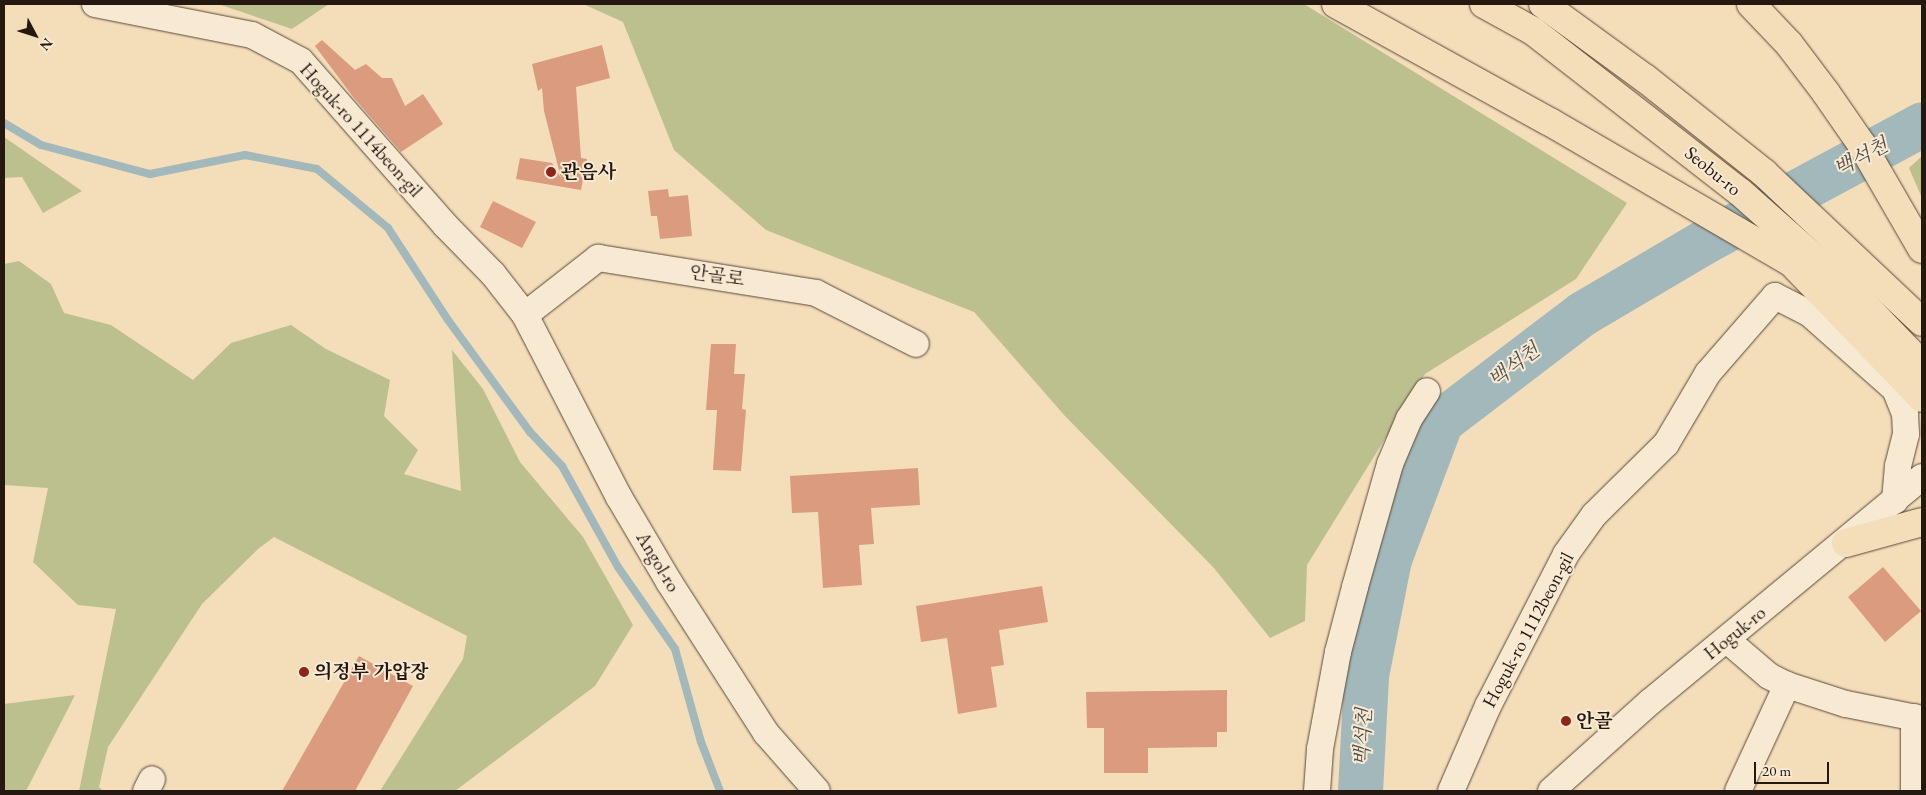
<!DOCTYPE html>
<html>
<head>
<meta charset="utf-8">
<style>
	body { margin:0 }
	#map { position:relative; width:1926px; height:795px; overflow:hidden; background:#f4ddb9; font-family:"EB Garamond","Noto Serif KR",serif }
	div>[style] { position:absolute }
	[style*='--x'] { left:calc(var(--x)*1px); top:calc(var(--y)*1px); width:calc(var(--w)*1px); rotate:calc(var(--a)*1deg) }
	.green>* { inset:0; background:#bcc08f }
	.stream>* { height:8px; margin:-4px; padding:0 4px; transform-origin:4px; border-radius:4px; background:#a2b8bb }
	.river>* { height:45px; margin:-22.5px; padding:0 22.5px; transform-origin:22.5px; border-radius:22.5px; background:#a2b8bb }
	.building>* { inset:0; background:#da9b7f }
	.roads { filter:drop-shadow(0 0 1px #58493b) drop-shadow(0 0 1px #58493b) }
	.minor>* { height:26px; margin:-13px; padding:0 13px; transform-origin:13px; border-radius:13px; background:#f8e9d2 }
	.major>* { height:28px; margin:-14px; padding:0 14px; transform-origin:14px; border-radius:14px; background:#f4ddb9 }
	.highway>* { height:28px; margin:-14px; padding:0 14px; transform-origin:14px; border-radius:14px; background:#f4ddb9 }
	.dots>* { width:14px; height:14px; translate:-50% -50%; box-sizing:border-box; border:2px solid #f8e9d2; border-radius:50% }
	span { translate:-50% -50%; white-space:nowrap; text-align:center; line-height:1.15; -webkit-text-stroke:4px #f8e9d2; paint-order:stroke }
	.street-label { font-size:19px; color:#241811 }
	.poi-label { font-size:19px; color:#241811; font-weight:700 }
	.left { translate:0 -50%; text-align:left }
	.water-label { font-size:20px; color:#50504c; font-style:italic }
	.frame { position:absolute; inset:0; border:5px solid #241811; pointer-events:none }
	.north { position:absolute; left:10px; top:10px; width:50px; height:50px; -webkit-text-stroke:4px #f8e9d2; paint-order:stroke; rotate:130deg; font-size:14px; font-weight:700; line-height:20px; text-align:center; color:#241811 }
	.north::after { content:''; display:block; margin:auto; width:18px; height:22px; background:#241811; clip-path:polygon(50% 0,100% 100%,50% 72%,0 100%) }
	.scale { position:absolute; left:1754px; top:762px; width:75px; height:22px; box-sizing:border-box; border:2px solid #241811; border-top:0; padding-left:6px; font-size:15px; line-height:18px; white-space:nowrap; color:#241811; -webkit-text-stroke:4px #f8e9d2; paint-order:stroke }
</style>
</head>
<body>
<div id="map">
	<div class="green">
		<div style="clip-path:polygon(218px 4px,329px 4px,292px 29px)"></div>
		<div style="clip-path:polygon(583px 4px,1304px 4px,1627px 203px,1576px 279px,1425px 374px,1307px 565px,1305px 621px,1270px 638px,1214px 568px,1065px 416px,974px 312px,766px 230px,674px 150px,623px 22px)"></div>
		<div style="clip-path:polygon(4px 137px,82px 191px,43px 213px,22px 177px,4px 178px)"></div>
		<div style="clip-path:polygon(1922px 156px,1922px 198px,1909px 168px)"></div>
		<div style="clip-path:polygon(19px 261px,51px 284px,64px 313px,111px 325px,193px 380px,231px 343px,291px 325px,326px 349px,390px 380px,384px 416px,418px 450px,404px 474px,461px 491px,452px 350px,483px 389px,520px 462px,583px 537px,633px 625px,595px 686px,455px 791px,380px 791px,463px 659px,467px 636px,274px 537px,258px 549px,202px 604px,108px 747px,99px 787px,103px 791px,79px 791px,116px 609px,78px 605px,33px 562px,48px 488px,4px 485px,4px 264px)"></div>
		<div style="clip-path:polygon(75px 695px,26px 791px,4px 791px,4px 704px)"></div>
	</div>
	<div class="stream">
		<div style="--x:4;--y:123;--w:43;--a:30.7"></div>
		<div style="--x:41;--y:145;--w:113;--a:14.9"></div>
		<div style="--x:150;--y:174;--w:97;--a:-11.3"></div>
		<div style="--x:245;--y:155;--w:73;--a:11"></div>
		<div style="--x:317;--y:169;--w:92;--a:39.7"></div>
		<div style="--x:388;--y:228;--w:110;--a:56.9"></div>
		<div style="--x:448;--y:320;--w:139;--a:53.8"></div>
		<div style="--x:530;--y:432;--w:47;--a:46.7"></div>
		<div style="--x:562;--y:466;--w:115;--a:61"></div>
		<div style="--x:618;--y:567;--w:100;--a:55.2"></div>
		<div style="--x:675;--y:649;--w:97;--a:74.4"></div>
		<div style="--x:701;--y:742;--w:53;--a:68.8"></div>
	</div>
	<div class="river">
		<div style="--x:1360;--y:791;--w:116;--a:-87"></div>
		<div style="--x:1366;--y:675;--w:118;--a:-78.8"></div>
		<div style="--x:1389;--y:559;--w:147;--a:-69.4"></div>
		<div style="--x:1441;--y:421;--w:178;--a:-37.3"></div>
		<div style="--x:1583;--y:313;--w:144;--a:-30.5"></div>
		<div style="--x:1707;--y:240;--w:244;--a:-28.3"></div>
	</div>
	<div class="building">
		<div style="clip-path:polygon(322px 40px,355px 70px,366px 64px,382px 78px,392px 78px,405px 106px,423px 94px,443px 124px,401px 152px,354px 98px,315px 46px)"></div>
		<div style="clip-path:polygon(602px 45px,610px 78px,576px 87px,581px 158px,587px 159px,581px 190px,516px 179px,520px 158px,552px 163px,561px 178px,544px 111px,542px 88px,538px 91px,532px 64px)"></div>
		<div style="clip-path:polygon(668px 189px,669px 197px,688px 195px,692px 236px,660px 239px,657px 216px,651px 216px,648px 191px)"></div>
		<div style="clip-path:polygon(493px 201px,536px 222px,522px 248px,480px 227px)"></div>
		<div style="clip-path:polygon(711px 344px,736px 344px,734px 374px,745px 374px,742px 409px,746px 410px,741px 471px,713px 470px,717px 410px,706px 410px)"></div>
		<div style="clip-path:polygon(918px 468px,920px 505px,871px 508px,874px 544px,859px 545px,862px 585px,823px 588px,818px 512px,792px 513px,790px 476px)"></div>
		<div style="clip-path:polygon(1883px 567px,1921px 611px,1885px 642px,1848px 597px)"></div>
		<div style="clip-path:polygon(1042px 586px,1048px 622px,999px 630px,1004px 665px,991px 667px,997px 707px,958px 714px,947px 638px,921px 642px,916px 606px)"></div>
		<div style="clip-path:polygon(359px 656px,413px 686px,355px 791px,282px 791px)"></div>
		<div style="clip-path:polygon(1227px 690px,1227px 732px,1217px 732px,1217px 747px,1148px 748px,1148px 773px,1104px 773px,1104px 728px,1087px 728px,1086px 692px)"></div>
	</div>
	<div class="roads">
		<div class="minor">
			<div style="--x:95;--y:4;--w:160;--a:11.2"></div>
			<div style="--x:252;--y:35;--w:55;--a:28"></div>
			<div style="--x:301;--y:61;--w:218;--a:48.7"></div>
			<div style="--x:445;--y:225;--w:69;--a:45.6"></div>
			<div style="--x:493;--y:274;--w:52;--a:52"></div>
			<div style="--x:525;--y:315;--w:205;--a:62.7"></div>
			<div style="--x:619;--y:497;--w:99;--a:59.5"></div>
			<div style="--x:669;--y:582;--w:179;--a:57.3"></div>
			<div style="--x:766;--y:733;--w:77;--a:48.7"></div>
			<div style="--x:525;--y:315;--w:93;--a:-38"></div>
			<div style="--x:598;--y:258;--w:221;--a:9.1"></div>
			<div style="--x:816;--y:293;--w:112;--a:27"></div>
			<div style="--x:1727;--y:640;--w:55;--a:40.6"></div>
			<div style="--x:1769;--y:676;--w:20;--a:27"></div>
			<div style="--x:1787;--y:685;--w:62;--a:17.9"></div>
			<div style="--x:1846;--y:704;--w:77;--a:11.2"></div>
			<div style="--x:146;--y:791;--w:13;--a:-63"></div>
			<div style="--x:1317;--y:791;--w:42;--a:-85.9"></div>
			<div style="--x:1320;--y:749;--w:99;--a:-79.5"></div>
			<div style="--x:1338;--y:652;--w:67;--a:-75.3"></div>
			<div style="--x:1355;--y:587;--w:128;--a:-74.1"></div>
			<div style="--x:1390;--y:464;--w:49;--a:-67.1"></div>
			<div style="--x:1409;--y:419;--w:33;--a:-57"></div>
			<div style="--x:1451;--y:791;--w:93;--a:-66.5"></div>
			<div style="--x:1488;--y:706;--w:171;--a:-62.8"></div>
			<div style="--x:1566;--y:554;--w:48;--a:-54.3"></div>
			<div style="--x:1594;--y:515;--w:101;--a:-44.6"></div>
			<div style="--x:1666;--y:444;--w:82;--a:-59.4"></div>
			<div style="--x:1708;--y:373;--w:102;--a:-49"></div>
			<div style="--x:1775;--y:296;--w:38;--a:27"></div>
			<div style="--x:1809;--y:313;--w:115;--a:41.5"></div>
			<div style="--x:1895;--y:389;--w:27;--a:68"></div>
			<div style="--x:1905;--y:414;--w:20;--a:87"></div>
			<div style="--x:1906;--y:434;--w:33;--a:104"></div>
			<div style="--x:1898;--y:466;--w:35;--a:95"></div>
			<div style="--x:1551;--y:791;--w:133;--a:-42"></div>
			<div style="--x:1650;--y:702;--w:353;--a:-39.6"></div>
			<div style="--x:1738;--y:791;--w:117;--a:-65.2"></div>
			<div style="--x:1914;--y:791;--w:74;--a:-90"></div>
		</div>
		<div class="major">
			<div style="--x:1846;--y:543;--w:79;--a:-15.4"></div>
		</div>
		<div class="highway">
			<div style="--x:1336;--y:4;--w:244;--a:28.9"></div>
			<div style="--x:1550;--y:122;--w:280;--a:30.2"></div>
			<div style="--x:1792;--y:263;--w:187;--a:46.1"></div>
			<div style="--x:1484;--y:4;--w:56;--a:28.9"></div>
			<div style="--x:1533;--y:31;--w:262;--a:37.9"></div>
			<div style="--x:1740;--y:192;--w:143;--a:41.6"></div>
			<div style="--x:1847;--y:287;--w:108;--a:46.1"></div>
			<div style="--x:1543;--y:4;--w:127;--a:36.1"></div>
			<div style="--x:1646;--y:79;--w:151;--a:38.5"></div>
			<div style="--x:1764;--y:173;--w:217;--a:43.3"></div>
			<div style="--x:1751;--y:4;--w:55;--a:46.5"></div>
			<div style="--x:1789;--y:44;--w:61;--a:52.9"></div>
			<div style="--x:1826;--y:93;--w:63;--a:55.3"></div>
			<div style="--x:1862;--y:145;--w:120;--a:60"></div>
		</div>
	</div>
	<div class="dots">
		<div style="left:551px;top:172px;background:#8f2418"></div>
		<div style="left:304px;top:672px;background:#8f2418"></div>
		<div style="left:1566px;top:721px;background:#8f2418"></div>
	</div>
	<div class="street-label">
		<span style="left:361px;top:130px;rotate:48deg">Hoguk-ro 1114beon-gil</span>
		<span style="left:1713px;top:171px;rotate:39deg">Seobu-ro</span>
		<span style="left:717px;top:276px;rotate:8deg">안골로</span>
		<span style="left:658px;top:562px;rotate:59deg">Angol-ro</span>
		<span style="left:1528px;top:630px;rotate:-62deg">Hoguk-ro 1112beon-gil</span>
		<span style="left:1735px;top:633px;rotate:-39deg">Hoguk-ro</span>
	</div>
	<div class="poi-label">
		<span class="left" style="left:561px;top:172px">관음사</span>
		<span class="left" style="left:314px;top:672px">의정부 가압장</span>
		<span class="left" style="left:1576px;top:721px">안골</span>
	</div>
	<div class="water-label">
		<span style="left:1861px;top:157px;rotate:-28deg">백석천</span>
		<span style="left:1514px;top:365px;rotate:-37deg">백석천</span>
		<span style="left:1363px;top:737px;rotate:-87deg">백석천</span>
	</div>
	<div class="frame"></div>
	<div class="north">N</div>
	<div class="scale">20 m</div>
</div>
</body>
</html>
